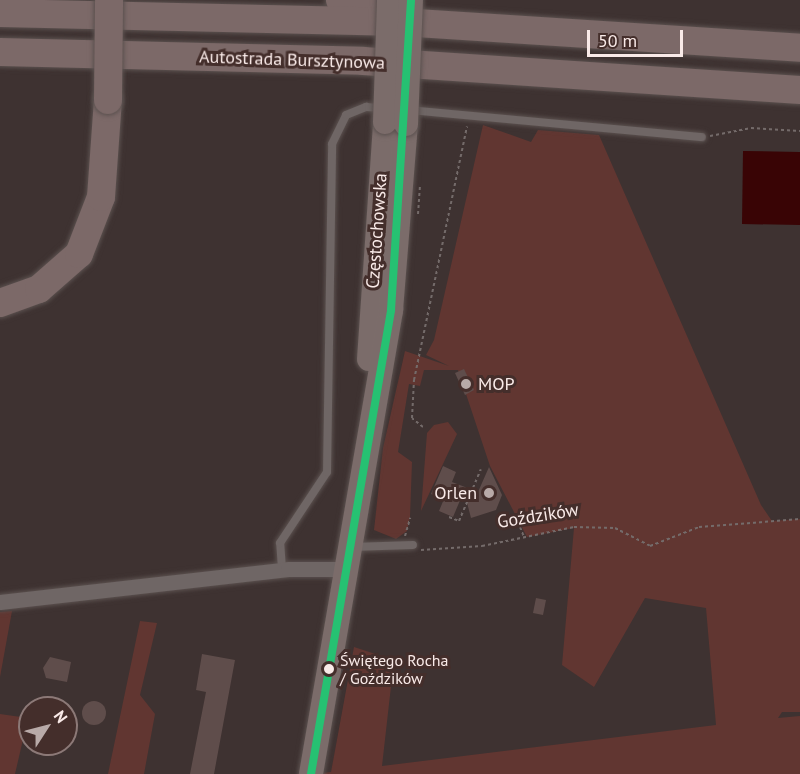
<!DOCTYPE html>
<html>
<head>
<meta charset="utf-8">
<style>
	body { margin:0 }
	#map { position:relative; width:800px; height:774px; overflow:hidden; background:#3e3231; font-family:"PT Sans",sans-serif }
	div>[style] { position:absolute }
	[style*='--x'] { left:calc(var(--x)*1px); top:calc(var(--y)*1px); width:calc(var(--w)*1px); rotate:calc(var(--a)*1deg) }
	.green>* { inset:0; background:#613631 }
	.water>* { inset:0; background:#390405 }
	.building>* { inset:0; background:#5f4d4b }
	.round { border-radius:50% }
	.path>* { height:2px; margin-top:-1px; transform-origin:0; background:repeating-linear-gradient(90deg,#746b6a 0 3px,transparent 0 6px) }
	.roads { filter:drop-shadow(0 0 2px #5b514f) drop-shadow(0 0 2px #5b514f) }
	.service>* { height:8px; margin:-4px; padding:0 4px; transform-origin:4px; border-radius:4px; background:#6f6665 }
	.minor>* { height:15px; margin:-7.5px; padding:0 7.5px; transform-origin:7.5px; border-radius:7.5px; background:#6f6665 }
	.primary>* { height:24px; margin:-12px; padding:0 12px; transform-origin:12px; border-radius:12px; background:#7b6c6a }
	.motorway>* { height:28px; margin:-14px; padding:0 14px; transform-origin:14px; border-radius:14px; background:#7c6968 }
	.bridges { filter:drop-shadow(0 0 2px #5b514f) drop-shadow(0 0 2px #5b514f) }
	.primary-bridge>* { height:24px; margin:-12px; padding:0 12px; transform-origin:12px; border-radius:12px; background:#7b6c6a }
	.motorway-bridge>* { height:28px; margin:-14px; padding:0 14px; transform-origin:14px; border-radius:14px; background:#7c6968 }
	.bus-1>* { height:8px; margin:-4px; padding:0 4px; transform-origin:4px; border-radius:4px; background:#26c172 }
	.dots>* { width:16px; height:16px; translate:-50% -50%; box-sizing:border-box; border:3px solid #442e2b; border-radius:50% }
	span { translate:-50% -50%; white-space:nowrap; text-align:center; line-height:1.15; -webkit-text-stroke:6px #442e2b; paint-order:stroke }
	.bus-label { font-size:16px; color:#f9eae8 }
	.left { translate:0 -50%; text-align:left }
	.street-label { font-size:18px; color:#f9eae8 }
	.poi-label { font-size:18px; color:#f9eae8 }
	.right { translate:-100% -50%; text-align:right }
	.north { position:absolute; left:18px; top:696px; width:60px; height:60px; box-sizing:border-box; background:#442e2b; border:2px solid #8c7977; border-radius:50%; rotate:54deg; font-size:16px; font-weight:700; line-height:24px; text-align:center; color:#f9eae8 }
	.north::after { content:''; display:block; margin:auto; width:21px; height:27px; background:#b8aaa8; clip-path:polygon(50% 0,100% 100%,50% 72%,0 100%) }
	.scale { position:absolute; left:587px; top:30px; width:96px; height:27px; box-sizing:border-box; border:3px solid #f9eae8; border-top:0; padding-left:8px; font-size:18px; line-height:21px; white-space:nowrap; color:#f9eae8; -webkit-text-stroke:4px #442e2b; paint-order:stroke }
</style>
</head>
<body>
<div id="map">
	<div class="green">
		<div style="clip-path:polygon(483px 125px,531px 142px,538px 130px,599px 135px,761px 505px,772px 521px,800px 519px,800px 712px,782px 712px,778px 718px,800px 716px,800px 774px,313px 774px,331px 772px,354px 647px,394px 660px,382px 766px,716px 725px,706px 608px,645px 598px,594px 687px,562px 665px,574px 528px,527px 537px,490px 466px,458px 370px,424px 370px,420px 386px,409px 384px,398px 452px,412px 462px,410px 517px,407px 531px,396px 539px,374px 530px,383px 448px,405px 351px,449px 366px,426px 355px,434px 340px)"></div>
		<div style="clip-path:polygon(448px 422px,457px 434px,421px 511px,427px 433px,434px 425px)"></div>
		<div style="clip-path:polygon(12px 611px,0 677px,0 612px)"></div>
		<div style="clip-path:polygon(140px 621px,157px 623px,140px 695px,155px 714px,144px 774px,108px 774px)"></div>
		<div style="clip-path:polygon(0 714px,28px 718px,15px 774px,0 774px)"></div>
	</div>
	<div class="water">
		<div style="clip-path:polygon(743px 151px,800px 152px,800px 225px,742px 224px)"></div>
	</div>
	<div class="building">
		<div style="clip-path:polygon(464px 369px,474px 390px,465px 395px,455px 373px)"></div>
		<div style="clip-path:polygon(443px 466px,456px 472px,452px 482px,478px 492px,489px 467px,502px 495px,496px 510px,471px 518px,464px 491px,453px 517px,439px 511px,444px 499px,431px 494px)"></div>
		<div style="clip-path:polygon(536px 598px,546px 600px,543px 615px,533px 613px)"></div>
		<div style="clip-path:polygon(202px 654px,235px 660px,214px 774px,190px 774px,206px 692px,196px 690px)"></div>
		<div style="clip-path:polygon(50px 657px,71px 662px,67px 682px,46px 678px,43px 668px)"></div>
		<div class="round" style="left:82px;top:701px;width:24px;height:24px"></div>
	</div>
	<div class="path">
		<div style="--x:710;--y:136;--w:42;--a:-11"></div>
		<div style="--x:751;--y:128;--w:49;--a:3.5"></div>
		<div style="--x:418;--y:214;--w:30;--a:-86"></div>
		<div style="--x:423;--y:427;--w:14;--a:-141"></div>
		<div style="--x:412;--y:418;--w:38;--a:-87"></div>
		<div style="--x:414;--y:380;--w:259;--a:-78.2"></div>
		<div style="--x:449;--y:517;--w:11;--a:22"></div>
		<div style="--x:459;--y:521;--w:56;--a:-67.1"></div>
		<div style="--x:520;--y:527;--w:11;--a:68"></div>
		<div style="--x:405;--y:536;--w:19;--a:-74"></div>
		<div style="--x:421;--y:550;--w:61;--a:-3.8"></div>
		<div style="--x:482;--y:546;--w:94;--a:-11.7"></div>
		<div style="--x:574;--y:527;--w:41;--a:1.4"></div>
		<div style="--x:615;--y:528;--w:39;--a:27"></div>
		<div style="--x:650;--y:546;--w:53;--a:-21.2"></div>
		<div style="--x:699;--y:527;--w:101;--a:-4.5"></div>
	</div>
	<div class="roads">
		<div class="service">
			<div style="--x:409;--y:110;--w:294;--a:5.3"></div>
			<div style="--x:352;--y:547;--w:61;--a:-1.9"></div>
			<div style="--x:282;--y:569;--w:26;--a:-94"></div>
			<div style="--x:280;--y:543;--w:85;--a:-56.5"></div>
			<div style="--x:327;--y:472;--w:328;--a:-89.1"></div>
			<div style="--x:332;--y:144;--w:32;--a:-64"></div>
			<div style="--x:346;--y:115;--w:22;--a:-22"></div>
			<div style="--x:366;--y:107;--w:16;--a:4"></div>
		</div>
		<div class="minor">
			<div style="--x:0;--y:602;--w:290;--a:-6.5"></div>
			<div style="--x:288;--y:569;--w:56;--a:0"></div>
		</div>
		<div class="primary">
			<div style="--x:369;--y:359;--w:238;--a:-86.1"></div>
			<div style="--x:311;--y:774;--w:471;--a:-80.2"></div>
			<div style="--x:391;--y:310;--w:187;--a:-85.4"></div>
		</div>
		<div class="motorway">
			<div style="--x:340;--y:0;--w:45;--a:19.7"></div>
			<div style="--x:0;--y:13;--w:401;--a:1.3"></div>
			<div style="--x:401;--y:22;--w:400;--a:3.7"></div>
			<div style="--x:0;--y:52;--w:363;--a:1.4"></div>
			<div style="--x:363;--y:61;--w:438;--a:3.8"></div>
			<div style="--x:0;--y:303;--w:41;--a:-19.7"></div>
			<div style="--x:39;--y:289;--w:53;--a:-41.2"></div>
			<div style="--x:79;--y:254;--w:61;--a:-68.9"></div>
			<div style="--x:101;--y:197;--w:97;--a:-85.9"></div>
		</div>
	</div>
	<div class="bridges">
		<div class="primary-bridge">
			<div style="--x:385;--y:122;--w:122;--a:-88.1"></div>
			<div style="--x:406;--y:124;--w:124;--a:-87.7"></div>
		</div>
		<div class="motorway-bridge">
			<div style="--x:108;--y:100;--w:100;--a:-89.4"></div>
		</div>
	</div>
	<div class="bus-1">
		<div style="--x:311;--y:774;--w:471;--a:-80.2"></div>
		<div style="--x:391;--y:310;--w:311;--a:-86.3"></div>
	</div>
	<div class="dots">
		<div style="left:466px;top:384px;background:#b8aaa8"></div>
		<div style="left:489px;top:493px;background:#b8aaa8"></div>
		<div style="left:329px;top:669px;background:#f9eae8"></div>
	</div>
	<div class="bus-label">
		<span class="left" style="left:340px;top:669px">Świętego Rocha<br>/ Goździków</span>
	</div>
	<div class="street-label">
		<span style="left:292px;top:60px;rotate:2deg">Autostrada Bursztynowa</span>
		<span style="left:377px;top:231px;rotate:-86deg">Częstochowska</span>
		<span style="left:538px;top:516px;rotate:-9deg">Goździków</span>
	</div>
	<div class="poi-label">
		<span class="left" style="left:478px;top:384px">MOP</span>
		<span class="right" style="left:477px;top:493px">Orlen</span>
	</div>
	<div class="north">N</div>
	<div class="scale">50 m</div>
</div>
</body>
</html>
